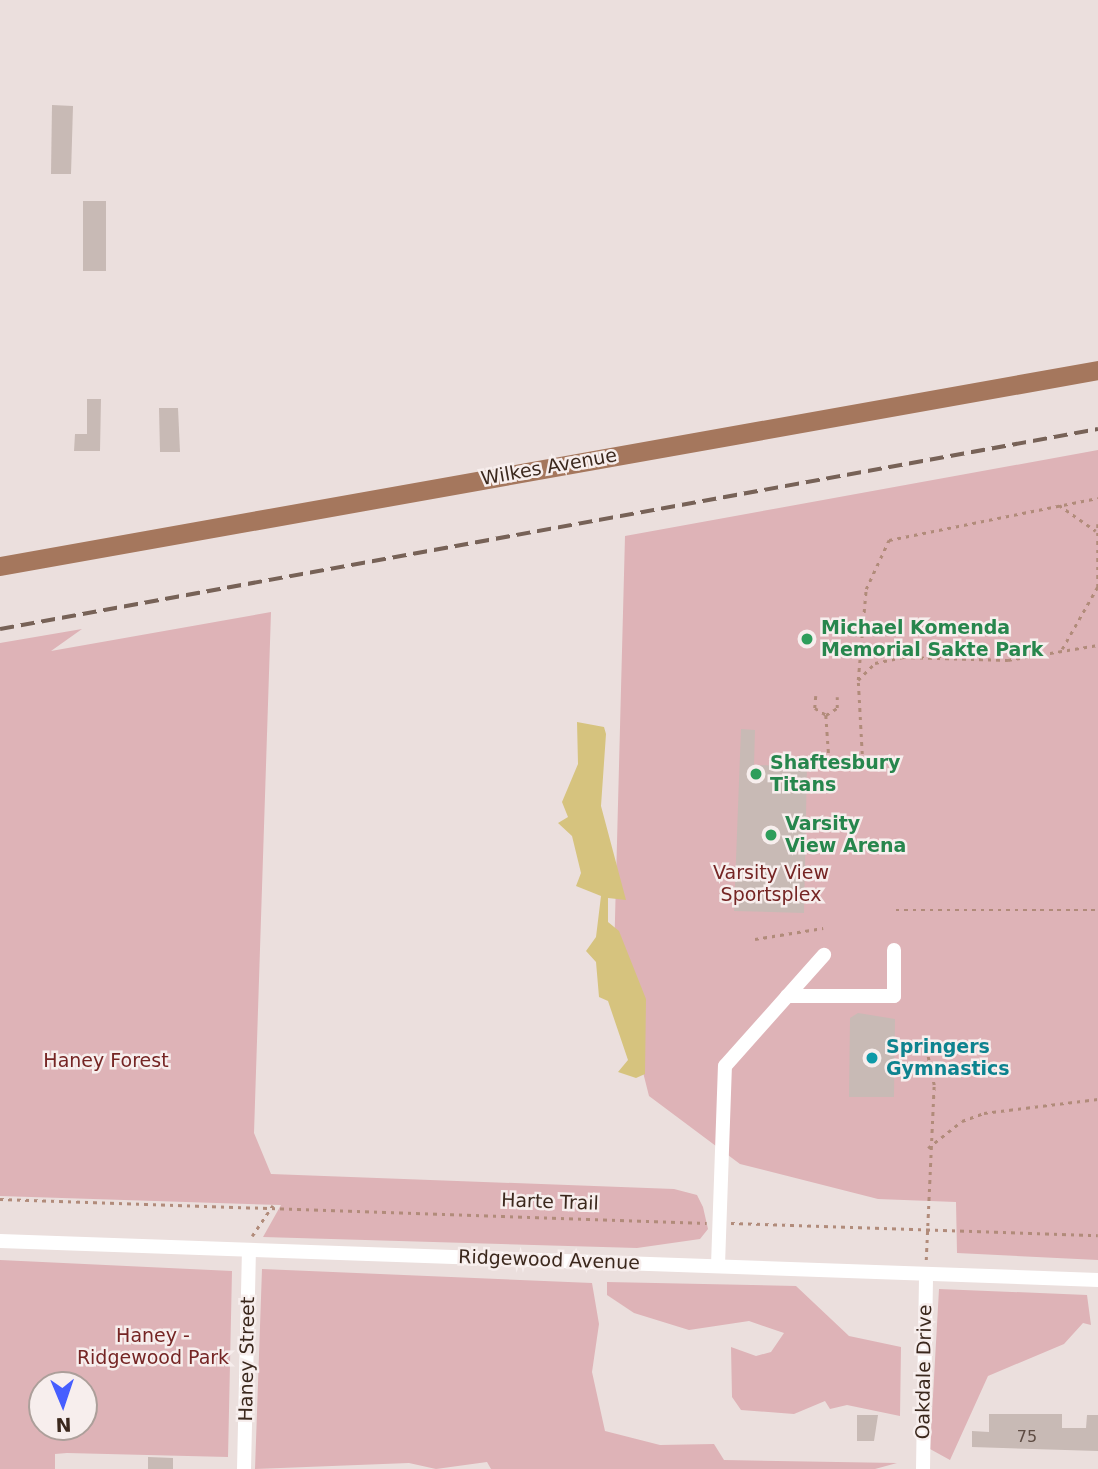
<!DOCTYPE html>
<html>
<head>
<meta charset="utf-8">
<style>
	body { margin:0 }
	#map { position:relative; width:1098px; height:1469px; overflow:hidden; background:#ebdfdd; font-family:"DejaVu Sans",sans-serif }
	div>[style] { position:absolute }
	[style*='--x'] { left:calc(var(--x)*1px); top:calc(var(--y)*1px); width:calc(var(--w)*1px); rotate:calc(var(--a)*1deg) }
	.green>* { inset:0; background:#deb3b7 }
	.water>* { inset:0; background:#d6c37e }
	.building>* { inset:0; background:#c8bab5 }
	.path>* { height:2.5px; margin-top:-1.25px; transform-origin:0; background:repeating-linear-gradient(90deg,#b18b7a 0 3.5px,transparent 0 8.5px) }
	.minor>* { height:14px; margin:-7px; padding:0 7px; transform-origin:7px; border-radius:7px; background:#fff }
	.major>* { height:19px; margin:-9.5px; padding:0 9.5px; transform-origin:9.5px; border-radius:9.5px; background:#a5775d }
	.rail>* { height:3.5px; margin-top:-1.75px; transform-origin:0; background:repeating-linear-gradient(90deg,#776257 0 14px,transparent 0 21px) }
	.dots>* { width:19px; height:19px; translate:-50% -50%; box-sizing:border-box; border:4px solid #f7eeed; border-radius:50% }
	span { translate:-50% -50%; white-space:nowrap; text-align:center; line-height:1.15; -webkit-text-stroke:5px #f7eeed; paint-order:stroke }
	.number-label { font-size:16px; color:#5e4c43 }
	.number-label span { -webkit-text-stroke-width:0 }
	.street-label { font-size:19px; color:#3b281d }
	.leisure-label { font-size:19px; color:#27864d; font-weight:700 }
	.left { translate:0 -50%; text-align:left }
	.park-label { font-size:19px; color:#752524 }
	.culture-label { font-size:19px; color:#0d838f; font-weight:700 }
	.north { position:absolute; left:28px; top:1371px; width:70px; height:70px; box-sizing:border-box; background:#f7eeed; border:2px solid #ac9f9a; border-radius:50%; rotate:178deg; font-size:19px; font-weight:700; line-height:28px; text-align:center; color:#3b281d }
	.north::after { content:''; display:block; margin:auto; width:24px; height:32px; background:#465eff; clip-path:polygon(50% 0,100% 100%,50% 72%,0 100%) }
</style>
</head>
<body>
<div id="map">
	<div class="green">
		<div style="clip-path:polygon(1098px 450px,1098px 1260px,957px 1253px,956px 1202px,878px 1199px,740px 1164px,649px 1096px,614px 957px,625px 536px)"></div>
		<div style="clip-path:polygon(271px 612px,254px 1133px,271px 1174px,674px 1189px,697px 1195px,703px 1207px,708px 1229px,700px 1239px,637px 1248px,263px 1237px,281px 1205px,0 1196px,0 643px,82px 629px,51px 651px)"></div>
		<div style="clip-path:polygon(evenodd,0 1260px,232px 1271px,228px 1457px,67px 1453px,55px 1454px,55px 1469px,0 1469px,0 1260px,42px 1385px,84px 1385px,84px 1427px,42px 1427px,42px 1385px)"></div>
		<div style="clip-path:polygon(262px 1269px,592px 1283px,599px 1324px,592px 1372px,605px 1431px,660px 1445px,714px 1444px,724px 1460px,897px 1463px,875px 1469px,491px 1469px,487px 1462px,436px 1469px,409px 1463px,255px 1469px)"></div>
		<div style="clip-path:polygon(607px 1282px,796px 1286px,849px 1336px,901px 1347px,900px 1416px,847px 1405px,830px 1409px,825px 1401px,794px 1414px,741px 1410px,732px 1397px,731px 1347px,756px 1356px,771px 1352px,784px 1333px,749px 1321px,689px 1330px,634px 1313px,607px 1295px)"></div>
		<div style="clip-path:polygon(939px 1289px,1087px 1295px,1091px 1325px,1083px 1323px,1064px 1344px,988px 1376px,950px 1460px,930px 1449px)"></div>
	</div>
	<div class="water">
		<div style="clip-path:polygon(577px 722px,604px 727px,606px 734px,601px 806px,626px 900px,608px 898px,608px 922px,619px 931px,646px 999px,645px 1074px,636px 1078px,618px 1072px,628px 1060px,608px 1001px,599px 997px,596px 962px,586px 951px,596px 937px,601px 896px,576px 886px,581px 873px,572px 836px,558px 823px,568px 817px,562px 802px,578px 764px)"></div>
	</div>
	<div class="building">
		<div style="clip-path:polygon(52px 105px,73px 106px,71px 174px,51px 174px)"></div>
		<div style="clip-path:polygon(83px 201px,106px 201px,106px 271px,83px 271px)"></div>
		<div style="clip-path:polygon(87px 399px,101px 399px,100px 451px,74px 451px,75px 434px,87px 434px)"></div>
		<div style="clip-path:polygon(159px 408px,178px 408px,180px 452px,160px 452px)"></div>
		<div style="clip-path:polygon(741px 729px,755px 730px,754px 765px,807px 766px,804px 913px,734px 911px)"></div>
		<div style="clip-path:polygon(858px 1013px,895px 1019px,894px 1097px,849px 1097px,850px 1018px)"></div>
		<div style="clip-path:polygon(989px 1414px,1062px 1414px,1062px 1428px,1086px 1428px,1087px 1415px,1098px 1415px,1098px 1451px,972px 1447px,972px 1431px,989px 1432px)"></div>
		<div style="clip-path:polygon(857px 1415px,878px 1415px,874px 1441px,857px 1441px)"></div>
		<div style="clip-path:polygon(148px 1457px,173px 1458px,173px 1469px,148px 1469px)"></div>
	</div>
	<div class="path">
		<div style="--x:1059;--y:505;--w:45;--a:35.1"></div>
		<div style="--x:1098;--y:524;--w:63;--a:90"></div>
		<div style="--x:1062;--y:649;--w:73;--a:-60.3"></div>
		<div style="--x:858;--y:680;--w:91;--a:-85"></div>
		<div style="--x:866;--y:589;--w:54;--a:-64.9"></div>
		<div style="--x:889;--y:540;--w:213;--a:-11.4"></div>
		<div style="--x:816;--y:696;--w:12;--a:95"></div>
		<div style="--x:815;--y:708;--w:13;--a:32"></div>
		<div style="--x:826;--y:715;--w:13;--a:-32"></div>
		<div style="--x:837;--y:708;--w:11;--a:-90"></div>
		<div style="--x:826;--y:715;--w:39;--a:86"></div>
		<div style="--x:862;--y:754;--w:74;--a:-93.1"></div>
		<div style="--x:858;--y:680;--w:24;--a:-45"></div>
		<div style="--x:875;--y:663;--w:29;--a:-12"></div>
		<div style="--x:903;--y:657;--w:105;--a:1.6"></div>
		<div style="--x:1008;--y:660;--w:91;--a:-9.5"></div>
		<div style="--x:896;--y:910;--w:202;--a:0"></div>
		<div style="--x:755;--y:939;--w:69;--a:-9.2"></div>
		<div style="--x:928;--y:1148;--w:43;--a:-38.5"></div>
		<div style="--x:962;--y:1121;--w:23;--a:-20"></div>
		<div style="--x:984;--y:1113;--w:115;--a:-7"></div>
		<div style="--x:0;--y:1199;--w:707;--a:1.94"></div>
		<div style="--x:731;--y:1223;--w:367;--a:1.9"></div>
		<div style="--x:252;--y:1236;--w:37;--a:-56"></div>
		<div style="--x:926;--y:1260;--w:175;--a:-87.4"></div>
		<div style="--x:934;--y:1085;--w:38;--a:-102"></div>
	</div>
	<div class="minor">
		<div style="--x:787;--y:996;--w:107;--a:0"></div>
		<div style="--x:894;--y:996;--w:46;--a:-90"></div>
		<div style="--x:0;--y:1241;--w:1099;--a:2.03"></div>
		<div style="--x:718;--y:1265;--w:199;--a:-88"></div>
		<div style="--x:725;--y:1066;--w:149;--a:-48.3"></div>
		<div style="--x:244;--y:1469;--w:219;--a:-88.7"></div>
		<div style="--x:923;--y:1469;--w:195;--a:-89.1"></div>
	</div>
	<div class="major">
		<div style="--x:0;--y:566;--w:1115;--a:-10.12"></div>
	</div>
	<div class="rail">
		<div style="--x:0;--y:629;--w:1116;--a:-10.32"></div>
	</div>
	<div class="dots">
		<div style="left:807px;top:639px;background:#2e9e5b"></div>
		<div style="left:756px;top:774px;background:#2e9e5b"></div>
		<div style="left:771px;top:835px;background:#2e9e5b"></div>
		<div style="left:872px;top:1058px;background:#0f9aa8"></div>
	</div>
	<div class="number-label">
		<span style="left:1027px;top:1437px">75</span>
	</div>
	<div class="street-label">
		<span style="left:549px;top:467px;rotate:-10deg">Wilkes Avenue</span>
		<span style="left:550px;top:1202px;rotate:2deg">Harte Trail</span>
		<span style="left:549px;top:1260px;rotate:2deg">Ridgewood Avenue</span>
		<span style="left:247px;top:1359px;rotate:-89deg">Haney Street</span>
		<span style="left:924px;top:1372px;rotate:-89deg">Oakdale Drive</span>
	</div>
	<div class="leisure-label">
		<span class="left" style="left:821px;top:639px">Michael Komenda<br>Memorial Sakte Park</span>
		<span class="left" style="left:770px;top:774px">Shaftesbury<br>Titans</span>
		<span class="left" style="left:785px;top:835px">Varsity<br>View Arena</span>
	</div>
	<div class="park-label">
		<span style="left:771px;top:884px">Varsity View<br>Sportsplex</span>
		<span style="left:106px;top:1061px">Haney Forest</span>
		<span style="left:153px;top:1347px">Haney -<br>Ridgewood Park</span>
	</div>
	<div class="culture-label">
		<span class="left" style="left:886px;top:1058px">Springers<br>Gymnastics</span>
	</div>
	<div class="north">N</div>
</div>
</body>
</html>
